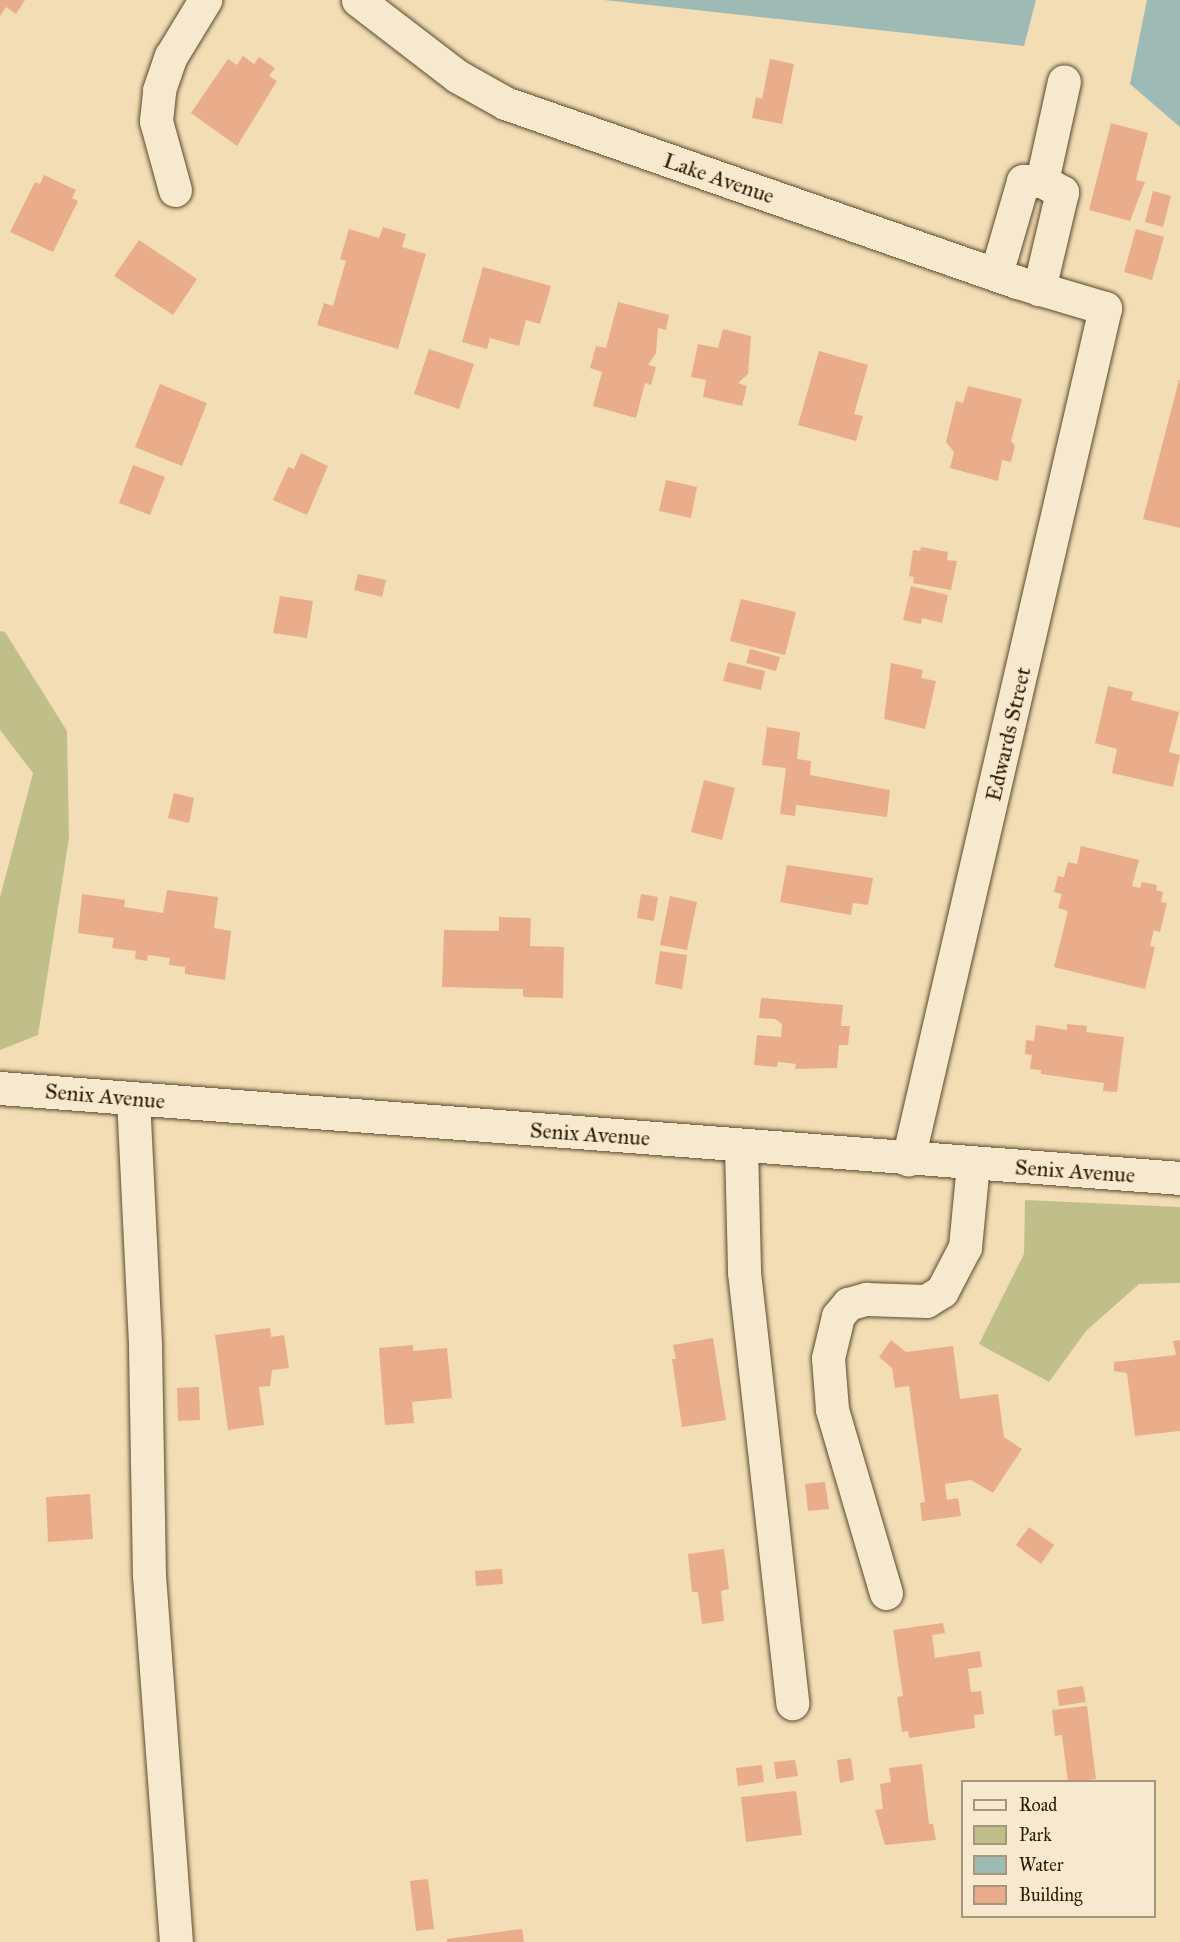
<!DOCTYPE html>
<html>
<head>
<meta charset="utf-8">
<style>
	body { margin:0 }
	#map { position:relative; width:1180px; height:1942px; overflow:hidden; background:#f3ddb4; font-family:"IM FELL Great Primer",serif }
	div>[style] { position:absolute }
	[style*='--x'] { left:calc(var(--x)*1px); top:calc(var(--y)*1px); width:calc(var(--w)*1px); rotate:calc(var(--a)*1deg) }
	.green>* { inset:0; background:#c1bf89 }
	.water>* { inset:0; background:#9dbab4 }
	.building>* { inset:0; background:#e9ad8c }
	.roads { filter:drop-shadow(0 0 2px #5c4a2f) drop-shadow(0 0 2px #5c4a2f) }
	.minor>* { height:33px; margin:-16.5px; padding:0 16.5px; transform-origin:16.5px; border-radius:16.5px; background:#f7e9ce }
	span { translate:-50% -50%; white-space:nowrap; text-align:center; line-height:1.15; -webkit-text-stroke:4.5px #f7e9ce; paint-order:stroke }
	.street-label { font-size:22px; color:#291903 }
	.legend { position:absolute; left:961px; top:1780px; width:195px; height:138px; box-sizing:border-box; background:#f7e9ce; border:2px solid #a5967d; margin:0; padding:8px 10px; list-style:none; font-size:18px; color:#291903 }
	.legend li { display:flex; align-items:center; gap:12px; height:30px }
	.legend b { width:30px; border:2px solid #a5967d }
</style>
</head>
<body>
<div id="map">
	<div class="green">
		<div style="clip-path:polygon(0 631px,5px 632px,67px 731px,69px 838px,38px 1035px,0 1050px,0 897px,33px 773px,0 730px)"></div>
		<div style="clip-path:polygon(1025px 1200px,1180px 1207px,1180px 1283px,1139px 1284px,1086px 1331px,1049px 1382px,979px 1344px,1024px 1254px)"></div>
	</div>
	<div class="water">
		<div style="clip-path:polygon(604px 0,1036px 0,1024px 46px)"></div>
		<div style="clip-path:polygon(1147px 0,1180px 0,1180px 127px,1130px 84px)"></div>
	</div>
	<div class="building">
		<div style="clip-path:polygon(0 0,25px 0,16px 14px,6px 7px,0 16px)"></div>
		<div style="clip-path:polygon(243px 56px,254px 64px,259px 57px,275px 68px,269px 76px,277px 81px,237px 146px,191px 113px,228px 59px,237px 65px)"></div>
		<div style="clip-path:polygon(770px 59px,794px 64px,782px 124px,752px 118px,756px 97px,762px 99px)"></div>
		<div style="clip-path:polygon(1111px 123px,1148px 133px,1136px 180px,1145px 182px,1130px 221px,1089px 210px)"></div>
		<div style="clip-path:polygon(44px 175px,76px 190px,72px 198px,78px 201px,53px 252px,10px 232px,35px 182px,40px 184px)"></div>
		<div style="clip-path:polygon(1153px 191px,1171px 196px,1163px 227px,1145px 222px)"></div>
		<div style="clip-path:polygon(383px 227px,406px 234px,402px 247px,426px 254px,398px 349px,317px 325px,324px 303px,333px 306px,346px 261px,340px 259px,349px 229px,379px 238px)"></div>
		<div style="clip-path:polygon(1136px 229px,1164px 237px,1152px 280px,1124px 272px)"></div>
		<div style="clip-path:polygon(139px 240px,197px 279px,173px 315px,114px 276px)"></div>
		<div style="clip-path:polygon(483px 267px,551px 286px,540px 324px,526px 320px,519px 346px,490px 338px,487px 349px,462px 342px)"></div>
		<div style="clip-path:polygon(618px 302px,669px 315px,666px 330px,658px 328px,656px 353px,648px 365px,656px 367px,651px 385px,645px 383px,636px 418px,593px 406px,602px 372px,590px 368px,596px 346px,606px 348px)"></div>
		<div style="clip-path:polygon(723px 329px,751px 336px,748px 374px,738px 383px,747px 386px,742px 406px,703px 397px,706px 380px,691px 377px,698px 344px,718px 348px)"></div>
		<div style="clip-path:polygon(429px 349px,474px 364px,459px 409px,414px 394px)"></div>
		<div style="clip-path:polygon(819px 351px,868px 365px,854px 414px,863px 416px,856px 441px,798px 425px)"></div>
		<div style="clip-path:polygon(1179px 380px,1180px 380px,1180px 528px,1143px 519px)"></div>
		<div style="clip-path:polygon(160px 384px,207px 403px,182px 466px,135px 447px)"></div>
		<div style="clip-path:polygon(968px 386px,1022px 399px,1011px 441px,1015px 446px,1011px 462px,1002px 460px,998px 481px,950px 468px,954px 452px,946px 442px,956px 401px,963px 403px)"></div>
		<div style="clip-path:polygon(301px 453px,328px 466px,307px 515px,273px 500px,288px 467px,294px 469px)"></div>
		<div style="clip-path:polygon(133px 465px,165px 477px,150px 515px,119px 503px)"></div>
		<div style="clip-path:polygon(666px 480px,697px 487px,691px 518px,659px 511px)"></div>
		<div style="clip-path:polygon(921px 547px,948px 552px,947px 560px,957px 561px,951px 590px,913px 583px,914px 577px,909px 576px,913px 550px,920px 551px)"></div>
		<div style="clip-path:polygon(358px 574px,386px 580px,382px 597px,354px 590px)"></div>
		<div style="clip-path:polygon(911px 586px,948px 595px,942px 623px,922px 618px,921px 624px,903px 620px)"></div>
		<div style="clip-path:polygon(280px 596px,313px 601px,307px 638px,273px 633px)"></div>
		<div style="clip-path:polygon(741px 599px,796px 612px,785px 655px,730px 641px)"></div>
		<div style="clip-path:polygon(750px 649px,780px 657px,776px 671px,746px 663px)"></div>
		<div style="clip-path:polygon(728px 662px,765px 671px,761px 690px,723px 681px)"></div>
		<div style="clip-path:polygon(891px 663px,923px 670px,921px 678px,936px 681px,925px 729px,884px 719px)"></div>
		<div style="clip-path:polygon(1108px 686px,1133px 692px,1131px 700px,1179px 712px,1169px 752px,1180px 755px,1173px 787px,1112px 773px,1117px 749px,1095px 743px)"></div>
		<div style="clip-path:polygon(767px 727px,800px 732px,797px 759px,811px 761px,810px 775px,890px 790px,887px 817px,796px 805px,795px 816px,780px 814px,786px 768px,762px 765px)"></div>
		<div style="clip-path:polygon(704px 780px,735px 788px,722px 840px,691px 832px)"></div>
		<div style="clip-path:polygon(174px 793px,194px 798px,189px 823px,168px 818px)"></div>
		<div style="clip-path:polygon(1081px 846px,1139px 860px,1132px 886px,1140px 888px,1142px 882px,1157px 885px,1156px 890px,1163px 892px,1161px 902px,1167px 903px,1160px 932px,1154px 930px,1150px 946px,1155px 947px,1145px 989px,1054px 967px,1068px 911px,1058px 908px,1062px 894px,1054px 892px,1058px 876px,1064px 877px,1068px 862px,1077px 864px)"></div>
		<div style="clip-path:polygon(787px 865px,873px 878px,868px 905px,853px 903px,851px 915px,780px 902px)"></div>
		<div style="clip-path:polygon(167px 890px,218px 897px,214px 928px,231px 931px,225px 980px,185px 974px,185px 967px,169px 965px,170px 958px,148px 955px,147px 961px,135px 959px,136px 951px,112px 948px,114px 938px,78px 933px,82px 894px,125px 900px,124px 907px,163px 913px)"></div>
		<div style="clip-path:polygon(641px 894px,658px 897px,654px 921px,637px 918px)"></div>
		<div style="clip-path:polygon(670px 896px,697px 902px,687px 950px,660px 945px)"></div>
		<div style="clip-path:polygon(499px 917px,531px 918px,530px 946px,564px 947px,563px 998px,523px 997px,523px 989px,442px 987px,444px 930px,499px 931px)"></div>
		<div style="clip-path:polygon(660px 951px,687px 955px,682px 989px,655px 984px)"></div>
		<div style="clip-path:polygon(761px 998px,843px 1005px,841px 1026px,850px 1026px,848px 1045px,839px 1045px,837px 1068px,795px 1069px,796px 1064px,778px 1062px,777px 1067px,754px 1065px,757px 1035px,781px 1037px,782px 1024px,775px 1019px,759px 1018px)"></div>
		<div style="clip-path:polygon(1067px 1024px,1087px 1026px,1086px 1032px,1124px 1037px,1117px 1092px,1103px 1091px,1104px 1083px,1041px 1074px,1041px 1070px,1030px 1069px,1032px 1055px,1025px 1054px,1026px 1040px,1034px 1041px,1036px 1025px,1067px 1030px)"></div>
		<div style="clip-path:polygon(270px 1328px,271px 1337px,284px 1335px,289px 1368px,272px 1370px,270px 1386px,259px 1387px,264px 1425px,228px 1430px,215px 1335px)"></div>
		<div style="clip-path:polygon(713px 1338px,726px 1420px,682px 1427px,672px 1359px,676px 1359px,673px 1345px)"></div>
		<div style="clip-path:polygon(891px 1340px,906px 1352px,953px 1346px,960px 1399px,998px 1394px,1004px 1437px,1022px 1449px,993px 1493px,971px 1480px,945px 1484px,947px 1500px,958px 1498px,961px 1516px,922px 1521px,920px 1503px,925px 1502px,909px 1386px,895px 1388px,892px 1368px,879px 1357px)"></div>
		<div style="clip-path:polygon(1180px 1340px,1180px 1431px,1135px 1436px,1127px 1373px,1114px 1371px,1114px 1362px,1176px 1355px,1173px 1341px)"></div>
		<div style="clip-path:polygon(413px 1345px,413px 1351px,447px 1348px,452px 1398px,412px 1402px,414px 1423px,385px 1425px,379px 1348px)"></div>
		<div style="clip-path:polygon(199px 1387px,200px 1420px,178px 1421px,177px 1388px)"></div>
		<div style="clip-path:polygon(825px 1482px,829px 1509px,808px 1511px,805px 1484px)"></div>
		<div style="clip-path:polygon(90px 1494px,93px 1539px,48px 1542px,46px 1497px)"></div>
		<div style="clip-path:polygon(1029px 1527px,1054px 1545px,1041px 1564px,1016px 1545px)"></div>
		<div style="clip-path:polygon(724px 1549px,729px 1589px,721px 1591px,724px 1621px,702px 1624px,698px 1592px,692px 1592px,688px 1554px)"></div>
		<div style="clip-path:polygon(502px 1569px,503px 1584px,476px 1586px,475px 1571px)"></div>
		<div style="clip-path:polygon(943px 1623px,945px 1633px,932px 1635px,935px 1658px,980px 1651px,982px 1667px,968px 1669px,971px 1692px,981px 1691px,984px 1714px,974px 1715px,975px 1728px,909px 1738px,908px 1731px,902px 1732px,897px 1697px,903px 1696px,893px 1630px)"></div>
		<div style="clip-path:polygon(1083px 1686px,1086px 1702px,1059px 1706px,1057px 1690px)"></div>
		<div style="clip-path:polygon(1087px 1706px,1096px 1779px,1068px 1782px,1062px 1735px,1055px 1736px,1052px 1710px)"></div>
		<div style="clip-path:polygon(851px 1758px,854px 1780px,840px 1783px,837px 1760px)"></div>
		<div style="clip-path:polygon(795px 1760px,798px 1776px,776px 1779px,774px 1762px)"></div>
		<div style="clip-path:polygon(922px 1764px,929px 1824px,933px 1824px,936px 1840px,885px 1845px,875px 1810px,883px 1809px,880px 1784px,891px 1782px,889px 1768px)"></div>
		<div style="clip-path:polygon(762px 1765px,764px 1782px,738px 1786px,736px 1768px)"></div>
		<div style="clip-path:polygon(796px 1791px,802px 1835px,746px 1842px,741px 1797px)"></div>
		<div style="clip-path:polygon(428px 1879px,434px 1929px,416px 1931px,410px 1881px)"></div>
		<div style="clip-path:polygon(522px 1929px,524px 1942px,447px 1942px,447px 1939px)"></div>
	</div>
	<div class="roads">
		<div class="minor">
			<div style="--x:358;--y:0;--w:125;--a:37.5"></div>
			<div style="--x:457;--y:76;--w:55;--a:29.4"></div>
			<div style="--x:505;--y:103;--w:542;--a:19.27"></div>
			<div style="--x:1017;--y:282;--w:92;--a:16.5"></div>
			<div style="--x:1105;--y:308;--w:874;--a:103.03"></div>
			<div style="--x:1042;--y:181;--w:102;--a:-77.6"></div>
			<div style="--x:175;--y:190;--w:72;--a:-105.4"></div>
			<div style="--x:156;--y:121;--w:31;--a:-84"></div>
			<div style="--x:159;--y:90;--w:36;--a:-71"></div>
			<div style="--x:171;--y:56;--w:66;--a:-58.7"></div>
			<div style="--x:996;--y:274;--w:97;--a:-73.8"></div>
			<div style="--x:1023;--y:181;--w:19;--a:0"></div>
			<div style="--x:1042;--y:181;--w:23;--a:29"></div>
			<div style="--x:1062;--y:192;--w:100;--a:103.3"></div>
			<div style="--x:0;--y:1088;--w:1183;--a:4.36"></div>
			<div style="--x:133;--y:1098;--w:249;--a:87.2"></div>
			<div style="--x:145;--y:1347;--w:228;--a:89"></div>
			<div style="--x:149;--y:1575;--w:368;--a:85.8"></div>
			<div style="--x:741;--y:1146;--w:126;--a:88.6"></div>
			<div style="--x:744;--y:1272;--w:434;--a:83.6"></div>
			<div style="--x:886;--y:1593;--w:192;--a:-106.4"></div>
			<div style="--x:832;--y:1409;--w:51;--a:-94.5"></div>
			<div style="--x:828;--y:1358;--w:43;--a:-76.6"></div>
			<div style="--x:838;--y:1316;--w:16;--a:-50"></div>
			<div style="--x:848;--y:1304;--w:19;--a:-16"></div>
			<div style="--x:866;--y:1299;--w:60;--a:1.9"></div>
			<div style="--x:926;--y:1301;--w:19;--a:-32"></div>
			<div style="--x:942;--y:1291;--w:50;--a:-62.4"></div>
			<div style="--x:965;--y:1247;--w:83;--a:-84.5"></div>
		</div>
	</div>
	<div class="street-label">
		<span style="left:719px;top:178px;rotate:19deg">Lake Avenue</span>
		<span style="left:1008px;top:734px;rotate:-77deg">Edwards Street</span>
		<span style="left:105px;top:1096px;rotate:5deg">Senix Avenue</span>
		<span style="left:590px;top:1134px;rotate:4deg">Senix Avenue</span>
		<span style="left:1075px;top:1171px;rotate:4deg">Senix Avenue</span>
	</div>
	<ul class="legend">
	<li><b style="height:8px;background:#f7e9ce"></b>Road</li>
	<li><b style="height:16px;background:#c1bf89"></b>Park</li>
	<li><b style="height:16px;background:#9dbab4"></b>Water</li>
	<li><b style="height:16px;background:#e9ad8c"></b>Building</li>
	</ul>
</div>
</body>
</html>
